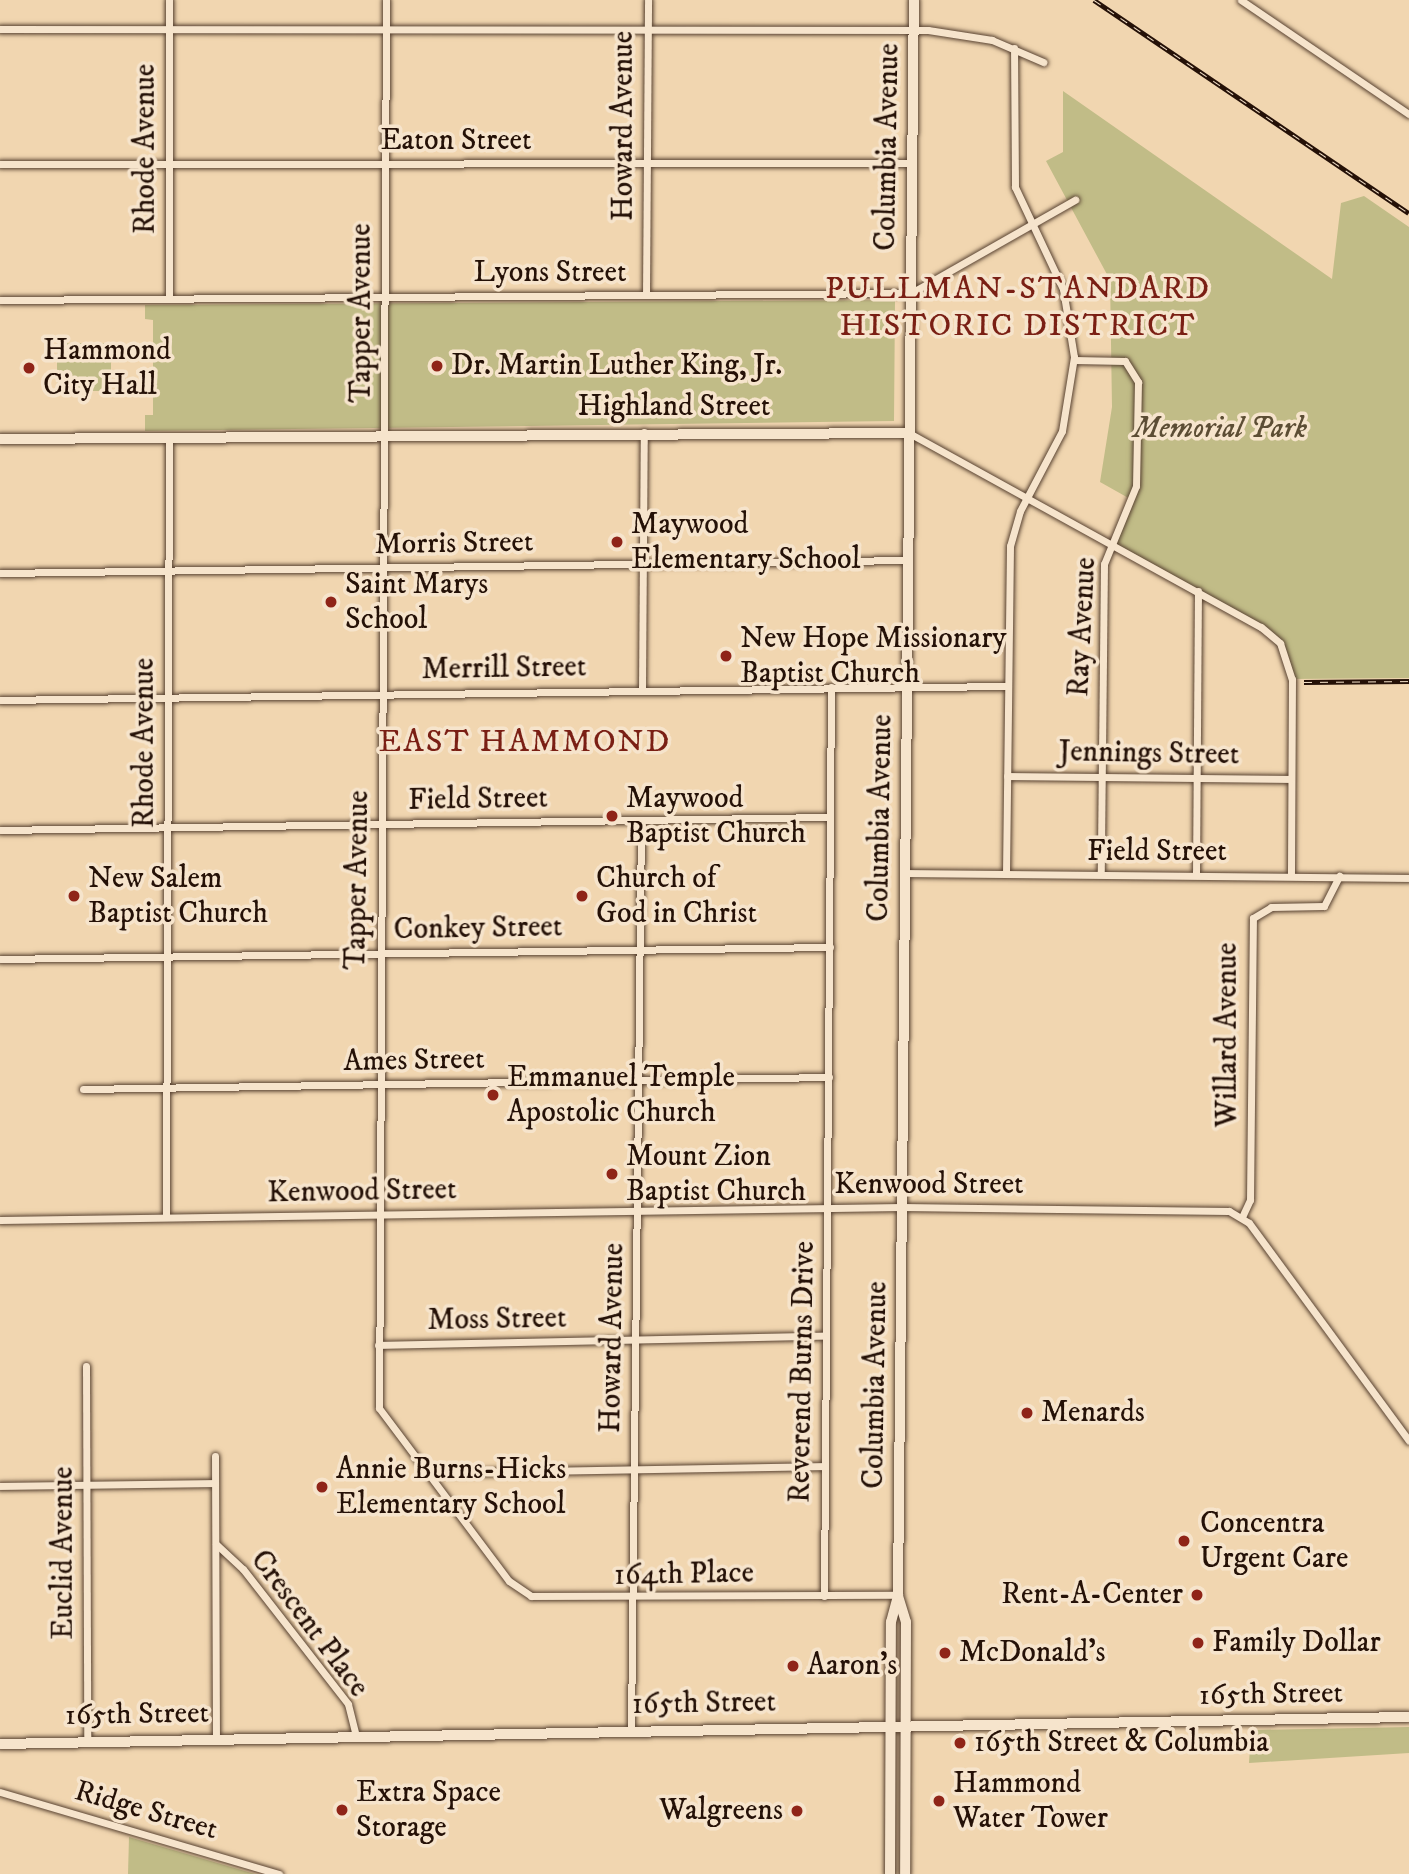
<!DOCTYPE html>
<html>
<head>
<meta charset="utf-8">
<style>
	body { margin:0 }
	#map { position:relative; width:1409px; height:1874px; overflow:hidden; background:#f1d6b0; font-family:"IM FELL DW Pica",serif }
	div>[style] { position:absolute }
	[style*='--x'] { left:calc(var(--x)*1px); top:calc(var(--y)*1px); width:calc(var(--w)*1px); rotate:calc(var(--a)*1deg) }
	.green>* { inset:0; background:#c1bc87 }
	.roads { filter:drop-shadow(0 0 2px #584231) drop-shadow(0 0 2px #584231) }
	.street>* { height:7px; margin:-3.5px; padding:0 3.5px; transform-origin:3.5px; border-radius:3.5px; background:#f6e4cc }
	.secondary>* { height:10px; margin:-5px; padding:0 5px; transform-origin:5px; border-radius:5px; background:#f6e4cc }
	.rail>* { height:5px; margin-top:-2.5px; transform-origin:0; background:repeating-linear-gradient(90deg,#f6e4cc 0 8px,#251107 0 16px); box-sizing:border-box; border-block:2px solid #251107 }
	.dots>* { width:19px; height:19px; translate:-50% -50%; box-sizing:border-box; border:4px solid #f6e4cc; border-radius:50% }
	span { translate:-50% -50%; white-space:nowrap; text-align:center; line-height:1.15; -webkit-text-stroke:7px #f6e4cc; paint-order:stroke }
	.street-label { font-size:30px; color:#251107 }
	.poi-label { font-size:30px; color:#251107 }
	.left { translate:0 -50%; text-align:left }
	.right { translate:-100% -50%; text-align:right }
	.park-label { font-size:30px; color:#5c4d34; font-style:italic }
	.neighbourhood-label { font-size:32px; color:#7a1f14; letter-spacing:2px }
</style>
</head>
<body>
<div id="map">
	<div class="green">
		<div style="clip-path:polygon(1063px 91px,1332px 279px,1341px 203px,1364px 196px,1409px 227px,1409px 678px,1292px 679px,1272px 635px,1111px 542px,1132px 500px,1100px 482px,1112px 407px,1110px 280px,1046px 161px,1063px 152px)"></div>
		<div style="clip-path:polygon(895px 300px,894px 421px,145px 431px,145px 415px,153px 415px,153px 320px,145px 319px,145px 305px)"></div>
		<div style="clip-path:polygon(57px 343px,111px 343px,111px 391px,57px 391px)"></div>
		<div style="clip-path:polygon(1409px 1727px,1409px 1753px,1249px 1763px,1251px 1730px)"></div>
		<div style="clip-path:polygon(129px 1837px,255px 1874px,128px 1874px)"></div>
	</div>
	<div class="roads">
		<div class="street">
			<div style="--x:386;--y:0;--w:1408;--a:90.28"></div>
			<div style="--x:379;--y:1408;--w:216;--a:53.1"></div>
			<div style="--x:509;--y:1581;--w:27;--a:34"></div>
			<div style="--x:531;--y:1596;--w:367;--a:-0.2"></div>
			<div style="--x:1241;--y:0;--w:203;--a:34.2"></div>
			<div style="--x:0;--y:29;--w:928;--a:0.06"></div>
			<div style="--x:928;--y:30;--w:65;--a:8.9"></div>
			<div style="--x:992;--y:40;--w:56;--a:23.3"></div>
			<div style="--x:0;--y:164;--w:912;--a:-0.06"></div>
			<div style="--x:646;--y:295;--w:295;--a:-89.6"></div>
			<div style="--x:169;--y:298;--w:298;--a:-90"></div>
			<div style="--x:0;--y:300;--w:911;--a:-0.44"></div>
			<div style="--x:911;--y:293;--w:189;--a:-29.6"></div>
			<div style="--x:1074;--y:360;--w:51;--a:1.1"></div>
			<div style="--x:1125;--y:361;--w:25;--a:58"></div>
			<div style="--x:1138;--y:382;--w:104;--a:91.1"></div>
			<div style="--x:1136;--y:486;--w:84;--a:112.3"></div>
			<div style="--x:1104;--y:564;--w:310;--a:90.6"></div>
			<div style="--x:909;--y:433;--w:402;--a:28.9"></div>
			<div style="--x:1261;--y:627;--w:25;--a:40"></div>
			<div style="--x:1280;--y:643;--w:38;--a:72"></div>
			<div style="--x:1292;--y:679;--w:197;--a:90.3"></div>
			<div style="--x:0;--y:573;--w:908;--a:-0.82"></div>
			<div style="--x:642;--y:690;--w:258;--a:-89.6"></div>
			<div style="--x:0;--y:700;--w:1008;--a:-0.8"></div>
			<div style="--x:1007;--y:776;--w:284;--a:0.6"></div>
			<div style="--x:0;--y:830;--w:830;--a:-0.9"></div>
			<div style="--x:905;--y:873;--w:504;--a:0.57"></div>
			<div style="--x:1006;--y:874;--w:328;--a:-89.3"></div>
			<div style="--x:1010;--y:546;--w:36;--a:-74"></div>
			<div style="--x:1020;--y:511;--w:90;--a:-62.3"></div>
			<div style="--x:1062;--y:431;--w:75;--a:-80.8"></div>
			<div style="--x:1074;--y:357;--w:69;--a:-99.2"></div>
			<div style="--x:1063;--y:289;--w:113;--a:-115.2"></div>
			<div style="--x:1015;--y:187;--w:139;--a:-90.4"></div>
			<div style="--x:1196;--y:875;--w:284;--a:-89.6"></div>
			<div style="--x:0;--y:959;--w:830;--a:-0.83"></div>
			<div style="--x:83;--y:1089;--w:746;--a:-0.92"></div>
			<div style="--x:166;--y:1217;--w:780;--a:-89.78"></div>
			<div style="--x:1242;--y:1217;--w:19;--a:-65"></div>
			<div style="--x:1250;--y:1200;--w:282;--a:-89.4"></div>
			<div style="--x:1253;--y:918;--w:21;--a:-31"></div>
			<div style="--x:1271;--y:907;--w:53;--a:-1.1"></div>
			<div style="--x:1324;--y:906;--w:34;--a:-63"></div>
			<div style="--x:0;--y:1220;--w:902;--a:-0.83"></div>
			<div style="--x:902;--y:1207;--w:327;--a:0.7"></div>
			<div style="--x:1229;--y:1211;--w:23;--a:31"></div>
			<div style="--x:1249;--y:1223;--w:270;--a:53.7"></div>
			<div style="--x:378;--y:1345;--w:448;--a:-1.2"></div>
			<div style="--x:86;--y:1366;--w:374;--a:89.8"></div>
			<div style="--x:215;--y:1456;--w:282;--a:89.8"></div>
			<div style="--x:426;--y:1473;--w:399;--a:-1"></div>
			<div style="--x:0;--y:1486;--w:215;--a:-0.8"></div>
			<div style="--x:216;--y:1544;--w:37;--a:43"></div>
			<div style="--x:243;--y:1569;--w:171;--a:52.1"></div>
			<div style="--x:348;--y:1704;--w:33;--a:76"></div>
			<div style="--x:824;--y:1596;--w:909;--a:-89.56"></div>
			<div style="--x:631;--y:1730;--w:910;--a:-89.37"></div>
			<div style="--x:0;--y:1792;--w:291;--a:16.4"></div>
		</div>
		<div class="secondary">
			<div style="--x:0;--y:439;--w:909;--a:-0.38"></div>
			<div style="--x:898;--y:1596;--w:27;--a:73"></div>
			<div style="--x:906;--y:1622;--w:252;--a:90.2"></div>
			<div style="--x:0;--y:1744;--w:1409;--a:-1.1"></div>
			<div style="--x:890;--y:1874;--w:252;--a:-89.8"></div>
			<div style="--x:891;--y:1622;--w:28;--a:-75"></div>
			<div style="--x:898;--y:1595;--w:1595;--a:-89.43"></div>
		</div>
	</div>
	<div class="rail">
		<div style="--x:1094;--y:0;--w:380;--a:34.1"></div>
		<div style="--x:1304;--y:682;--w:105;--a:-0.5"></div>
	</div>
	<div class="dots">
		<div style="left:437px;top:366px;background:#8f2418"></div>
		<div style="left:29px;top:368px;background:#8f2418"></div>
		<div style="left:617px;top:542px;background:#8f2418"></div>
		<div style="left:331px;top:602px;background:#8f2418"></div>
		<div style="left:726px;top:656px;background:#8f2418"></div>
		<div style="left:612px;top:816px;background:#8f2418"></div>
		<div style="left:74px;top:896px;background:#8f2418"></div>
		<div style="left:582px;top:896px;background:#8f2418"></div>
		<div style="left:493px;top:1095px;background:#8f2418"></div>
		<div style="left:612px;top:1174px;background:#8f2418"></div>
		<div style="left:1027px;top:1413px;background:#8f2418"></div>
		<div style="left:322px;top:1487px;background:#8f2418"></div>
		<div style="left:1184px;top:1541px;background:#8f2418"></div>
		<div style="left:1197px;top:1595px;background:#8f2418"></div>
		<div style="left:1198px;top:1643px;background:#8f2418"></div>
		<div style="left:945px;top:1653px;background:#8f2418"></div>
		<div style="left:793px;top:1666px;background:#8f2418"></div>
		<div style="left:960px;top:1743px;background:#8f2418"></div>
		<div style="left:939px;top:1801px;background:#8f2418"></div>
		<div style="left:342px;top:1810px;background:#8f2418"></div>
		<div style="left:797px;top:1811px;background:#8f2418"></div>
	</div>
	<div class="street-label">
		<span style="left:624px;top:126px;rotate:-90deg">Howard Avenue</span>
		<span style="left:456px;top:141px">Eaton Street</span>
		<span style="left:888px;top:147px;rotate:-89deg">Columbia Avenue</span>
		<span style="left:146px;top:149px;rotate:-90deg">Rhode Avenue</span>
		<span style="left:550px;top:273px">Lyons Street</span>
		<span style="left:362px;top:313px;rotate:-90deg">Tapper Avenue</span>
		<span style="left:674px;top:407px">Highland Street</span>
		<span style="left:454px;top:544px;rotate:-1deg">Morris Street</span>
		<span style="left:1083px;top:627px;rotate:-87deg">Ray Avenue</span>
		<span style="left:504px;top:669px;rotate:-1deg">Merrill Street</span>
		<span style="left:145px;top:743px;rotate:-90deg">Rhode Avenue</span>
		<span style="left:1149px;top:754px;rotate:1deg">Jennings Street</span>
		<span style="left:478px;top:800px;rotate:-1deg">Field Street</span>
		<span style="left:881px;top:818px;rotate:-89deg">Columbia Avenue</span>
		<span style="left:1157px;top:852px">Field Street</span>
		<span style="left:358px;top:880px;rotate:-89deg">Tapper Avenue</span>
		<span style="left:478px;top:929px;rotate:-1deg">Conkey Street</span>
		<span style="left:1228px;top:1035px;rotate:-90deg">Willard Avenue</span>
		<span style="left:414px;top:1061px;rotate:-1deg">Ames Street</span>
		<span style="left:929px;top:1185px">Kenwood Street</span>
		<span style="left:362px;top:1192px;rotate:-1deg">Kenwood Street</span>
		<span style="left:497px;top:1320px;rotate:-1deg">Moss Street</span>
		<span style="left:613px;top:1338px;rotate:-89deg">Howard Avenue</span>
		<span style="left:803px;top:1372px;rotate:-89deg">Reverend Burns Drive</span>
		<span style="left:876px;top:1385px;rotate:-89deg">Columbia Avenue</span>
		<span style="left:64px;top:1553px;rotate:-90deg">Euclid Avenue</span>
		<span style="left:684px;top:1575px;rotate:-1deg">164th Place</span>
		<span style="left:309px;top:1624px;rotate:53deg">Crescent Place</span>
		<span style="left:1271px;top:1695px;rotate:-1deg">165th Street</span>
		<span style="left:704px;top:1704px;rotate:-1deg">165th Street</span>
		<span style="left:137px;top:1715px;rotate:-1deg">165th Street</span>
		<span style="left:146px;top:1811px;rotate:16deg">Ridge Street</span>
	</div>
	<div class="poi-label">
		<span class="left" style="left:43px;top:368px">Hammond<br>City Hall</span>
		<span class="left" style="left:451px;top:366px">Dr. Martin Luther King, Jr.</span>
		<span class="left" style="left:631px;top:542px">Maywood<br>Elementary School</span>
		<span class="left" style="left:345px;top:602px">Saint Marys<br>School</span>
		<span class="left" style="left:740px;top:656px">New Hope Missionary<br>Baptist Church</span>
		<span class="left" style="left:626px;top:816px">Maywood<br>Baptist Church</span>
		<span class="left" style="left:88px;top:896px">New Salem<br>Baptist Church</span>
		<span class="left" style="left:596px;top:896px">Church of<br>God in Christ</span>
		<span class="left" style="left:507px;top:1095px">Emmanuel Temple<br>Apostolic Church</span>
		<span class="left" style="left:626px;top:1174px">Mount Zion<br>Baptist Church</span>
		<span class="left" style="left:1041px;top:1413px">Menards</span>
		<span class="left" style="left:336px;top:1487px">Annie Burns-Hicks<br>Elementary School</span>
		<span class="left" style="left:1200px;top:1541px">Concentra<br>Urgent Care</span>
		<span class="right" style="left:1183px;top:1595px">Rent-A-Center</span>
		<span class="left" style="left:1212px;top:1643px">Family Dollar</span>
		<span class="left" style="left:959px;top:1653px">McDonald's</span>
		<span class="left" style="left:807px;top:1666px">Aaron's</span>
		<span class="left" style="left:974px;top:1743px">165th Street &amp; Columbia</span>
		<span class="left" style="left:953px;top:1801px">Hammond<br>Water Tower</span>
		<span class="left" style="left:356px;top:1810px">Extra Space<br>Storage</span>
		<span class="right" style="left:783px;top:1811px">Walgreens</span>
	</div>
	<div class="park-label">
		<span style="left:1220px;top:429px">Memorial Park</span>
	</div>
	<div class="neighbourhood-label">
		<span style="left:1018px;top:308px">PULLMAN-STANDARD<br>HISTORIC DISTRICT</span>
		<span style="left:525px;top:742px">EAST HAMMOND</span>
	</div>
</div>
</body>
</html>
